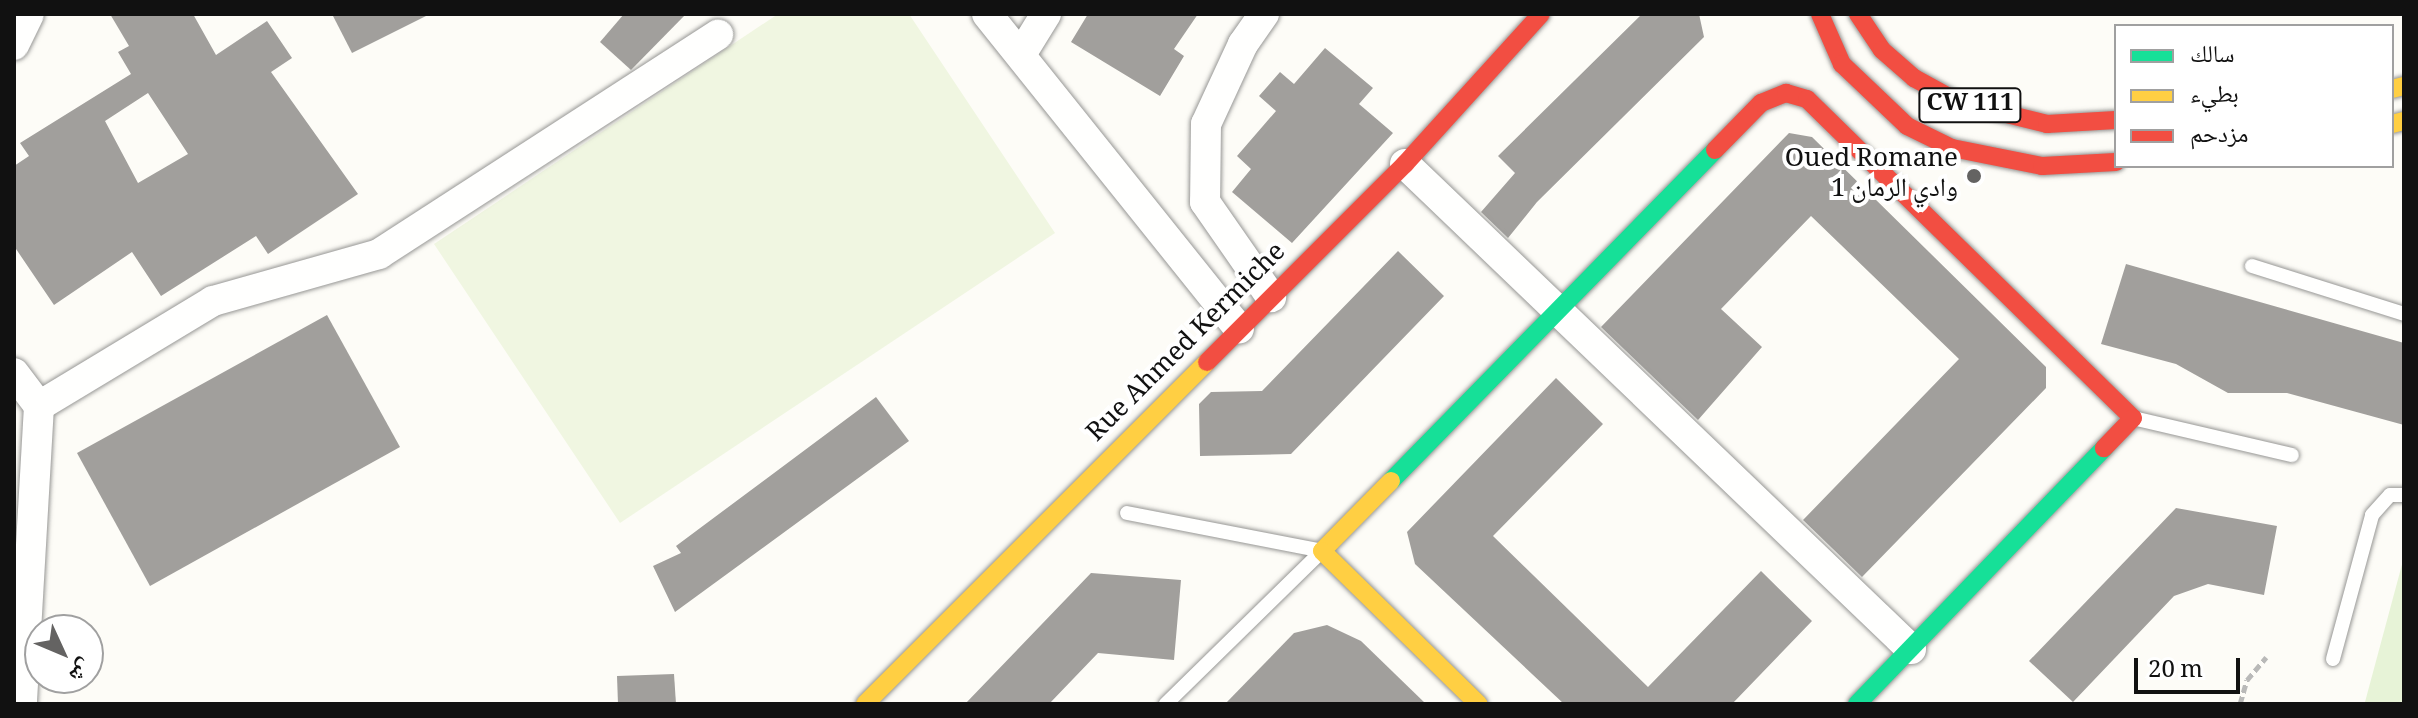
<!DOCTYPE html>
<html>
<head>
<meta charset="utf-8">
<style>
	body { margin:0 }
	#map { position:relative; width:2418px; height:718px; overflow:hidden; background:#fdfcf7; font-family:Georgia,"Noto Naskh Arabic",serif }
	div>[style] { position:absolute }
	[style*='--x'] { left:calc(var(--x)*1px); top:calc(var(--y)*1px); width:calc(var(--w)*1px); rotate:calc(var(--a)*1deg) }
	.green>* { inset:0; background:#e7f3d7 }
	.pitch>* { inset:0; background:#f0f6e1 }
	.building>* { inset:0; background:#a19f9c }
	.path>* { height:5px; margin-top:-2.5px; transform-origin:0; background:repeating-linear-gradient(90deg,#b9b9b8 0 8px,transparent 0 12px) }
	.roads { filter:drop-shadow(0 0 2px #979795) drop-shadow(0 0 2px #979795) }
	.lane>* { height:14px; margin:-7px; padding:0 7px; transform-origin:7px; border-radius:7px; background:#fffffe }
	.street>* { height:30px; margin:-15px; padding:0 15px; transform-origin:15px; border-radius:15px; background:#fffffe }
	.fast>* { height:18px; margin:-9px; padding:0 9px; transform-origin:9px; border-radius:9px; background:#16e098 }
	.slow>* { height:18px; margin:-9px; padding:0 9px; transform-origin:9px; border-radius:9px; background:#ffcf43 }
	.jam>* { height:18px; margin:-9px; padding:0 9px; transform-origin:9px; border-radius:9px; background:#f24e42 }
	.dots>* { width:22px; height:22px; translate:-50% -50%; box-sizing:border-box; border:4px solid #fff; border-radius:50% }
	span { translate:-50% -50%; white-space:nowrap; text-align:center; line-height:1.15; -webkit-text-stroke:8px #fff; paint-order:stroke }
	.shield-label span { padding:2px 6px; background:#fff; border:2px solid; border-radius:6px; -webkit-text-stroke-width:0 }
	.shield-label { font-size:24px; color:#111; font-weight:700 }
	.poi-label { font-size:26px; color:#111 }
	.right { translate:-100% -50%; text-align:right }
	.street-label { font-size:26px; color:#111 }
	.frame { position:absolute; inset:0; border:16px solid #111; pointer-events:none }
	.legend { position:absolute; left:2114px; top:24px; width:280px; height:144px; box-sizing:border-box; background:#fff; border:2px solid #a0a0a0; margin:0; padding:10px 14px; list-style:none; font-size:24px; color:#111 }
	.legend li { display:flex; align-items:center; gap:16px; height:40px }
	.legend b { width:40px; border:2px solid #a0a0a0 }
	.north { position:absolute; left:24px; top:614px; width:80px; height:80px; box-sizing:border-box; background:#fff; border:2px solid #a0a0a0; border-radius:50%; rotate:134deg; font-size:22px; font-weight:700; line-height:32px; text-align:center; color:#111 }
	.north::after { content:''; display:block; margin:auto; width:28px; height:36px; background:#646362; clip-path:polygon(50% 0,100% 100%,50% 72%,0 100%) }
	.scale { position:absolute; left:2134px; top:658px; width:106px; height:36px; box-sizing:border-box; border:4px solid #111; border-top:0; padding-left:10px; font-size:24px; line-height:28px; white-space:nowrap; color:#111; -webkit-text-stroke:6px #fff; paint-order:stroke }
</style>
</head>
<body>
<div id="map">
	<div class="green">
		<div style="clip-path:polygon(2404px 557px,2404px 704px,2371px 704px,2365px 702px)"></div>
	</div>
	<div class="pitch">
		<div style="clip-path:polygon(778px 14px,909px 14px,1055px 233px,620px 523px,434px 244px)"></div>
	</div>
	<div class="building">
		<div style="clip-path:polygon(evenodd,110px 14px,193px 14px,216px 55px,267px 21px,292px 58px,271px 72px,358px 194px,268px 254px,256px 236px,161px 296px,132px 252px,54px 305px,14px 246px,14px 166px,29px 156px,20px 143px,131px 74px,118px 52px,129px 46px,110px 14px,148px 93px,188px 154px,138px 183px,105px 121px,148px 93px)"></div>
		<div style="clip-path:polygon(332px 14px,430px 14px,352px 53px)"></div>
		<div style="clip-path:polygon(624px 14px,686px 14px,631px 70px,600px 42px)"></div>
		<div style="clip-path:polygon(1088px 14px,1198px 14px,1174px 49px,1184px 56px,1160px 96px,1071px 42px)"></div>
		<div style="clip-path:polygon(1642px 14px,1699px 14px,1704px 37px,1537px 202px,1508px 238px,1481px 212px,1515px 173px,1498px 156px)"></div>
		<div style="clip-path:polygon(1325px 48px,1373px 88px,1359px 104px,1393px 133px,1292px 243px,1232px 192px,1251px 169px,1237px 156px,1276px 111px,1259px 96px,1280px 72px,1294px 84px)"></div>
		<div style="clip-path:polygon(1789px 133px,1812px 137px,2046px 367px,2046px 388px,1862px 577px,1803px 520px,1959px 359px,1811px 216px,1721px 309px,1762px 347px,1698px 420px,1601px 327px)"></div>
		<div style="clip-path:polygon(1398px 251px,1444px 296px,1291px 454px,1200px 456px,1199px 404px,1211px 392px,1262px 391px)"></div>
		<div style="clip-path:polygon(2126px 264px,2404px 343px,2404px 425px,2287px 393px,2228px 393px,2176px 364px,2101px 344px)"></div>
		<div style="clip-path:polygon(327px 315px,400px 447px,150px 586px,77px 453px)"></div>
		<div style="clip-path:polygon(1556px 378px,1603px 424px,1493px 536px,1648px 687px,1761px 571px,1812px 621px,1732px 704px,1564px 704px,1415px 564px,1407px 532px)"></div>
		<div style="clip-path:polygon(876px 397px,909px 441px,675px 612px,653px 566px,681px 553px,676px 546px)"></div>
		<div style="clip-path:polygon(2176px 508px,2277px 526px,2264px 595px,2208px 584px,2174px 596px,2073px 702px,2029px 661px)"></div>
		<div style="clip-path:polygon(1091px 573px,1181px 580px,1174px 660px,1098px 653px,1049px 704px,965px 704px)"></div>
		<div style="clip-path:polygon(1327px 625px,1361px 641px,1426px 704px,1225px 704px,1294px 633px)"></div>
		<div style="clip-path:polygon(674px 674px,676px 704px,618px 704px,617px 676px)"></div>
	</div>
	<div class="path">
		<div style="--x:2240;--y:704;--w:25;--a:-74"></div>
		<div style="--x:2247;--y:680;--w:30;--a:-50"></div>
	</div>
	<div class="roads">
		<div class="lane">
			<div style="--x:2252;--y:266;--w:159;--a:17.5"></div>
			<div style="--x:2137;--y:419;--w:159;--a:13.1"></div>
			<div style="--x:1127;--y:513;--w:199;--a:11"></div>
			<div style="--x:1322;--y:551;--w:219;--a:135.6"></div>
			<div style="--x:2333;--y:659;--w:149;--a:-74.8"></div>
			<div style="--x:2372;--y:515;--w:27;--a:-48"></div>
			<div style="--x:2390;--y:495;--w:14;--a:0"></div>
		</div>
		<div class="street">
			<div style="--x:987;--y:14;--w:403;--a:51.3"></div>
			<div style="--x:1264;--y:14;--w:37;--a:125"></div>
			<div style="--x:1243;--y:44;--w:88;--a:114.8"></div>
			<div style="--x:1206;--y:124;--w:78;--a:90.7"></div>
			<div style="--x:1205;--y:202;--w:116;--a:55.2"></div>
			<div style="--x:14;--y:45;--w:34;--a:-64"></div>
			<div style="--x:1022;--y:53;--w:46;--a:-58.4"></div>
			<div style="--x:1405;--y:164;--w:701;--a:43.79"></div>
			<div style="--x:14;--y:373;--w:41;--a:52.9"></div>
			<div style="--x:39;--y:406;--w:298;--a:93.3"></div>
			<div style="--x:39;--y:406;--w:203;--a:-31.1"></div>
			<div style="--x:213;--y:301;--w:173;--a:-15.8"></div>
			<div style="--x:379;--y:254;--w:404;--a:-32.9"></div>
		</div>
		<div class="fast">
			<div style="--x:1391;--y:481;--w:463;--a:-45.6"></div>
			<div style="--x:1857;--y:704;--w:356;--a:-46"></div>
		</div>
		<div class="slow">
			<div style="--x:2392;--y:89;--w:12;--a:-14"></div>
			<div style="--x:2392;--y:124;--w:12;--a:-14"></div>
			<div style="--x:1391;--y:481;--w:98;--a:134.6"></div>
			<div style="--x:1322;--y:551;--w:219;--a:44.4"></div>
			<div style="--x:865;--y:704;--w:484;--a:-45"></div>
		</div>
		<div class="jam">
			<div style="--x:1820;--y:14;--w:55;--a:66.3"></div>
			<div style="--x:1842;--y:64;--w:90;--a:43.6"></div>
			<div style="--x:1907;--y:126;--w:50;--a:26.1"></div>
			<div style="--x:1952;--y:148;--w:92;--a:11.3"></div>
			<div style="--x:2042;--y:166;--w:74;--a:-3.1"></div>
			<div style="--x:1858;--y:14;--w:43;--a:56.3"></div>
			<div style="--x:1882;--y:50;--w:43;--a:41.2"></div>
			<div style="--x:1914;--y:78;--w:50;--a:28.6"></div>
			<div style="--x:1958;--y:102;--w:92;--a:13.9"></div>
			<div style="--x:2047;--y:124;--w:69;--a:-3.3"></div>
			<div style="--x:1715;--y:150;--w:66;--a:-45.6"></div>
			<div style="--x:1761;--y:103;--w:27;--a:-22"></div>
			<div style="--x:1786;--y:93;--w:22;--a:16"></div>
			<div style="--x:1807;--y:99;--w:456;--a:44.4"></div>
			<div style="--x:2133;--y:418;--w:42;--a:134"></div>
			<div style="--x:1207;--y:362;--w:280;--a:-45"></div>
			<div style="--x:1405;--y:164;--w:202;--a:-47.8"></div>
		</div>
	</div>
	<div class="dots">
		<div style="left:1974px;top:176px;background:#646362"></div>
	</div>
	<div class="shield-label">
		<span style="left:1970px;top:105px">CW 111</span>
	</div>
	<div class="poi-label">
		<span class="right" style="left:1958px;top:176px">Oued Romane<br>1 وادي الرمان</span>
	</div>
	<div class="street-label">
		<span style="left:1188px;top:344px;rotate:-45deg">Rue Ahmed Kermiche</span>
	</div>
	<div class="frame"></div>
	<ul class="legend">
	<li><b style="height:10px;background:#16e098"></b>سالك</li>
	<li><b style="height:10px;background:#ffcf43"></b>بطيء</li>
	<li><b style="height:10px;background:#f24e42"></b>مزدحم</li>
	</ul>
	<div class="north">ش</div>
	<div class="scale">20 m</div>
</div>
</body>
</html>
